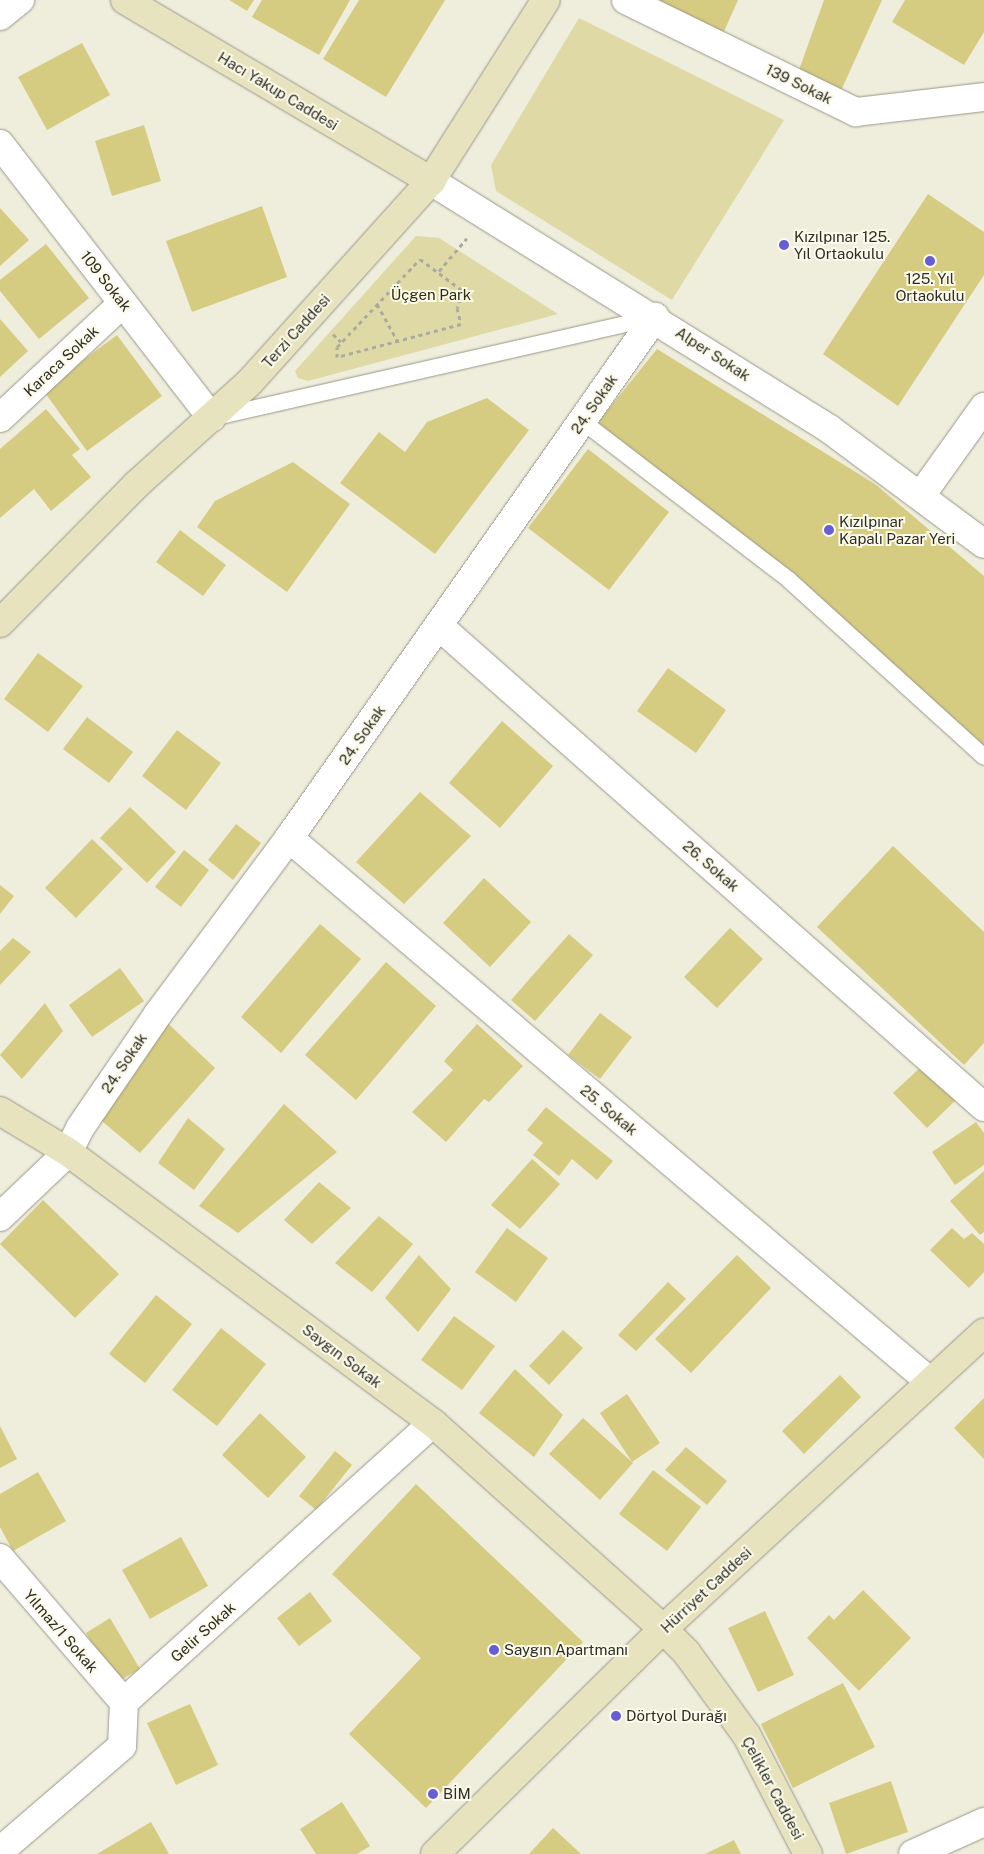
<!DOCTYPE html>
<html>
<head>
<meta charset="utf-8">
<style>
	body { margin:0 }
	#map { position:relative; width:984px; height:1854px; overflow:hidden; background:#efeddc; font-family:"Public Sans",sans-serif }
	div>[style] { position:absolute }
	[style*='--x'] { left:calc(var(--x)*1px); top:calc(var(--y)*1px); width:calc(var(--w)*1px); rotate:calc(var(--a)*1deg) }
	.green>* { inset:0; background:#dfd9a5 }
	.building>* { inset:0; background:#d5cc82 }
	.path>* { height:3px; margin-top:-1.5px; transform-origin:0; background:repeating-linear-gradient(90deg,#adab9e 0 4px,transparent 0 8px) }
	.roads { filter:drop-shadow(0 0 1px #999888) drop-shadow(0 0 1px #999888) }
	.lane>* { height:16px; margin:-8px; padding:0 8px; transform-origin:8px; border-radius:8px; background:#fff }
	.street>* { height:28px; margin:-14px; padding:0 14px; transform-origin:14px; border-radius:14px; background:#fff }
	.secondary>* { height:28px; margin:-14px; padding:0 14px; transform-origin:14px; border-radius:14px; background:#e8e3bf }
	.dots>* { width:14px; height:14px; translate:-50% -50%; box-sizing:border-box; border:2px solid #fcfae9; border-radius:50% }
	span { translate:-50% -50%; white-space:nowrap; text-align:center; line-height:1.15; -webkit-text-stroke:4px #fcfae9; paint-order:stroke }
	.street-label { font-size:15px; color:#2e2d27 }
	.poi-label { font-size:15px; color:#2e2d27 }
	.left { translate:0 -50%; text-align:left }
	.park-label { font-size:15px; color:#322d0c }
</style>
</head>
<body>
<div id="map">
	<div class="green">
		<div style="clip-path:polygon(579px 18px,784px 120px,672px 300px,496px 191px,491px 165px)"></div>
		<div style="clip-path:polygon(416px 236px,439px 238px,558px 314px,308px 381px,298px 378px,295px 371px)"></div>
	</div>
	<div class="building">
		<div style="clip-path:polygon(229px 0,254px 0,247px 11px)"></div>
		<div style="clip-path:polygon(262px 0,350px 0,319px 55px,252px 17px)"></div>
		<div style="clip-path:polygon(359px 0,445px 0,386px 97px,323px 59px)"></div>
		<div style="clip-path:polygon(659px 0,738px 0,721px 38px,657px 7px)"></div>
		<div style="clip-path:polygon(824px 0,882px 0,839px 95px,799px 70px)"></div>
		<div style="clip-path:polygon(905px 0,984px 0,984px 32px,964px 65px,892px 22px)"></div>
		<div style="clip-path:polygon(82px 43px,110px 95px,47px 130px,18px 77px)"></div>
		<div style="clip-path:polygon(144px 125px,161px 181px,112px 196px,95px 141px)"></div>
		<div style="clip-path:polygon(928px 194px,984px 232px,984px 275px,898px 406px,823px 354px)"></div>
		<div style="clip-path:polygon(262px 206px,287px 277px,192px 312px,166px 241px)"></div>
		<div style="clip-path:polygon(0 208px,29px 240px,0 266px)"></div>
		<div style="clip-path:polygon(46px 244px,89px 298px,39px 339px,0 291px,0 280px)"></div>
		<div style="clip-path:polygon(0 319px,28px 351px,0 377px)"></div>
		<div style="clip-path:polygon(117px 335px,162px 396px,87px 451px,43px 390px)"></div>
		<div style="clip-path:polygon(657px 349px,875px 484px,984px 576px,984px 752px,595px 426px)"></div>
		<div style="clip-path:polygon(487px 398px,529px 430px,435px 554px,340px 483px,379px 432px,405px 452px,427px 422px)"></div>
		<div style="clip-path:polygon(46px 409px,80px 449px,72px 455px,91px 477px,51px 511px,34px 489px,0 518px,0 449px)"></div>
		<div style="clip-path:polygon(588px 449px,669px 512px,609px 590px,528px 528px)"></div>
		<div style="clip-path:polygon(293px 462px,350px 504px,287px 592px,197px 527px,215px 501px)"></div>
		<div style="clip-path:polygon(180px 530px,226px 565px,203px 596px,156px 562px)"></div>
		<div style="clip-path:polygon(38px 653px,83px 686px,48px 732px,4px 699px)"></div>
		<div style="clip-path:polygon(668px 668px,726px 710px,696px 753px,637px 711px)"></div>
		<div style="clip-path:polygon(87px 717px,133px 752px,109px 783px,63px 749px)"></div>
		<div style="clip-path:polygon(502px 721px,553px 766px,500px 828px,449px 783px)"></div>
		<div style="clip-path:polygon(177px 730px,221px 763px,186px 810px,142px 776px)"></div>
		<div style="clip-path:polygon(420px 792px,471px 836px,404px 904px,356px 862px)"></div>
		<div style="clip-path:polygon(130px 807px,176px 852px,147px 883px,100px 838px)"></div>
		<div style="clip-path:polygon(236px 824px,261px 843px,233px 880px,208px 860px)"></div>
		<div style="clip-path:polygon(92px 839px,123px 869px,76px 918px,45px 888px)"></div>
		<div style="clip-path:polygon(893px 846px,984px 932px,984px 1043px,964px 1065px,817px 927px)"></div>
		<div style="clip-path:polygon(184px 850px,209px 870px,181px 907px,155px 887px)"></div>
		<div style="clip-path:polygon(484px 878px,531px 922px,490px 967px,443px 923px)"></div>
		<div style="clip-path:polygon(0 885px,14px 896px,0 914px)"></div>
		<div style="clip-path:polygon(320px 924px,361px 959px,281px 1053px,241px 1017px)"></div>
		<div style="clip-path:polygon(730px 928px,763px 959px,717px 1008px,684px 977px)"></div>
		<div style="clip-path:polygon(569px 934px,593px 955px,535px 1021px,511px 1000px)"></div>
		<div style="clip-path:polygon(13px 938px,31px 952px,0 985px,0 951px)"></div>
		<div style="clip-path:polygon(386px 962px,436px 1006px,356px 1100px,305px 1055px)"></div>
		<div style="clip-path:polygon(120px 968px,144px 1001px,92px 1037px,69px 1005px)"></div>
		<div style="clip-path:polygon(45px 1003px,63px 1031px,22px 1079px,0 1055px)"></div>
		<div style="clip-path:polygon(600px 1013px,632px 1037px,600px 1079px,568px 1055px)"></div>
		<div style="clip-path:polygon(158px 1014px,215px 1068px,140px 1153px,91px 1112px)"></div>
		<div style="clip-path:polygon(477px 1024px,523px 1066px,489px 1102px,484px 1099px,446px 1142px,412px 1112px,453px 1070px,444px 1061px)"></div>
		<div style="clip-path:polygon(924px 1064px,957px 1099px,927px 1128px,893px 1093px)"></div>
		<div style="clip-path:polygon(284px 1104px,337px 1152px,238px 1233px,199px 1206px)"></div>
		<div style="clip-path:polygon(546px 1107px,613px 1161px,597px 1180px,572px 1159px,559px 1176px,533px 1155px,543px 1143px,527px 1130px)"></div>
		<div style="clip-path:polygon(188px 1118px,225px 1149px,194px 1190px,158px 1163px)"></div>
		<div style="clip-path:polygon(976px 1122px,984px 1133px,984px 1165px,955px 1185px,932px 1152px)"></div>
		<div style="clip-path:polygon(532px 1159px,560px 1184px,520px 1229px,491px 1205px)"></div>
		<div style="clip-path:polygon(984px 1171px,984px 1232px,980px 1235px,950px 1201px)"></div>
		<div style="clip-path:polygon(319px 1182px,351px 1208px,312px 1244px,284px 1220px)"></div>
		<div style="clip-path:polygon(43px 1200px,119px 1274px,75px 1318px,0 1244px)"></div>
		<div style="clip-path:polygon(379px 1216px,413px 1244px,372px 1292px,335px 1263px)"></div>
		<div style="clip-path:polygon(507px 1228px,548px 1258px,516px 1302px,475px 1272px)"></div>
		<div style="clip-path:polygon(952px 1228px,964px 1239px,972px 1233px,984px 1244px,984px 1272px,969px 1288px,930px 1250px)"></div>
		<div style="clip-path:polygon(419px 1255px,451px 1289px,418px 1332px,385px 1298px)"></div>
		<div style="clip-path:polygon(737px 1255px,771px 1288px,691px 1373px,655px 1339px)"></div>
		<div style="clip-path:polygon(668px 1282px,686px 1299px,636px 1351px,618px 1335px)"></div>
		<div style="clip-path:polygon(156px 1295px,192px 1324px,145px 1383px,109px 1354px)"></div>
		<div style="clip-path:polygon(454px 1316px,495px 1346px,462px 1390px,421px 1360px)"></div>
		<div style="clip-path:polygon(221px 1328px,266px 1364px,217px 1426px,172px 1390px)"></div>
		<div style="clip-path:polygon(563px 1330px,583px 1348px,549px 1385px,529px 1366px)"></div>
		<div style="clip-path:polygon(515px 1369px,563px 1415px,534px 1457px,479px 1413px)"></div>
		<div style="clip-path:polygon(840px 1375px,861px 1397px,804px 1454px,782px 1431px)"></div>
		<div style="clip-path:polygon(627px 1394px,660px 1443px,632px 1462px,600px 1413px)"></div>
		<div style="clip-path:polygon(984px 1398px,984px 1459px,954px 1428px)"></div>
		<div style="clip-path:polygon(260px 1413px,306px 1457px,268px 1498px,222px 1455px)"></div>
		<div style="clip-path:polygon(583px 1418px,633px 1463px,600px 1500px,549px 1454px)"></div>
		<div style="clip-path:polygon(0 1426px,17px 1459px,0 1468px)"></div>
		<div style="clip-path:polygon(686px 1447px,727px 1481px,707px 1505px,665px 1470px)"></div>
		<div style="clip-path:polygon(335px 1451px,352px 1465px,316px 1510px,299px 1496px)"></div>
		<div style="clip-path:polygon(653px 1470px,701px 1507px,667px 1551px,619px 1514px)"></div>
		<div style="clip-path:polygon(38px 1472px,66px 1521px,13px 1551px,0 1527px,0 1494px)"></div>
		<div style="clip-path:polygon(416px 1484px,583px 1642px,426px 1808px,349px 1734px,421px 1658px,332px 1574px)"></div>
		<div style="clip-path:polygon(181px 1537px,208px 1586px,150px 1619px,122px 1570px)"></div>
		<div style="clip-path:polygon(863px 1590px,911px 1638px,859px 1691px,807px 1638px,829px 1615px,834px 1620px)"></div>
		<div style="clip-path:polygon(310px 1592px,332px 1621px,299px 1646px,277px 1618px)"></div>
		<div style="clip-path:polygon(765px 1611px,794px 1675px,758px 1692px,728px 1628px)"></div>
		<div style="clip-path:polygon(110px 1618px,140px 1669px,115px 1683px,86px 1633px)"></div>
		<div style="clip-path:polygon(843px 1683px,875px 1747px,793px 1788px,761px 1724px)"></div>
		<div style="clip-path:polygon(190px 1704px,218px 1765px,176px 1785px,147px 1723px)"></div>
		<div style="clip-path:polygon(891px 1781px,908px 1832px,846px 1854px,829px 1803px)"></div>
		<div style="clip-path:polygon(342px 1802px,370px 1846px,357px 1854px,316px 1854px,300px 1829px)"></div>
		<div style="clip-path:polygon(151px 1822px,169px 1854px,97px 1854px)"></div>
		<div style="clip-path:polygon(553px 1828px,581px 1854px,529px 1854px)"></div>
		<div style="clip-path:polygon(734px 1840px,741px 1854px,705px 1854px)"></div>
	</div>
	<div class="path">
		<div style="--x:420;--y:259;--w:54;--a:36.7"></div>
		<div style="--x:463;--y:291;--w:18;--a:109"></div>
		<div style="--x:457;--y:308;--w:16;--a:76"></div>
		<div style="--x:461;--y:324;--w:128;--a:165.1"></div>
		<div style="--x:337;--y:357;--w:10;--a:-90"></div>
		<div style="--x:337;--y:347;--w:121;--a:-46.7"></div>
		<div style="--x:439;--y:271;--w:43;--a:-49.7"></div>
		<div style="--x:377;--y:304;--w:43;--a:61.1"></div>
		<div style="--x:333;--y:334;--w:11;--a:45"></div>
	</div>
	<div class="roads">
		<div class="lane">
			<div style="--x:216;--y:417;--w:448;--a:-12.8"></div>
			<div style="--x:582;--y:421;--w:261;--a:37.5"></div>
			<div style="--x:789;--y:580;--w:263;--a:42.2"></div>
		</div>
		<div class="street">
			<div style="--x:626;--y:0;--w:256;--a:26"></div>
			<div style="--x:856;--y:112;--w:129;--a:-6.7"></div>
			<div style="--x:0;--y:16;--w:26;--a:-39"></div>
			<div style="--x:0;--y:144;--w:346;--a:52.3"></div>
			<div style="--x:431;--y:181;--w:468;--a:31.9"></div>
			<div style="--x:828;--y:428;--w:194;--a:36.6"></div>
			<div style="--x:0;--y:418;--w:168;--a:-43.1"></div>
			<div style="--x:922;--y:494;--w:107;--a:-54.5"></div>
			<div style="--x:439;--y:626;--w:727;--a:41.43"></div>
			<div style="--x:289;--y:838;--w:839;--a:40.31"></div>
			<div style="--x:0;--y:1217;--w:94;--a:-43.7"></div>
			<div style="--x:68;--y:1152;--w:27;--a:-63"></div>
			<div style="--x:80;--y:1128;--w:138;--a:-55.6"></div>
			<div style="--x:158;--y:1014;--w:219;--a:-53.3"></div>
			<div style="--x:289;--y:838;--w:637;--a:-54.91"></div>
			<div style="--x:0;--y:1558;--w:190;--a:49.3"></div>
			<div style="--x:0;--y:1851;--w:161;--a:-40.7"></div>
			<div style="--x:122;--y:1746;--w:44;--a:-87.4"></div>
			<div style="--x:124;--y:1702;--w:416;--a:-42.1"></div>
			<div style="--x:913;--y:1854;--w:78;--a:-24.3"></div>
		</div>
		<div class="secondary">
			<div style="--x:125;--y:0;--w:356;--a:30.6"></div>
			<div style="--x:0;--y:623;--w:194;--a:-45.4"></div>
			<div style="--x:136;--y:485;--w:152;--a:-42.1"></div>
			<div style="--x:249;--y:383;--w:272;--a:-48"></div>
			<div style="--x:431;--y:181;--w:214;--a:-57.6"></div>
			<div style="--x:0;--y:1111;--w:79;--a:31.1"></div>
			<div style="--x:68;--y:1152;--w:455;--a:36.6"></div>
			<div style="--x:433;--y:1423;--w:309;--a:41.8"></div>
			<div style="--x:663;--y:1629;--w:33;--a:45"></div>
			<div style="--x:686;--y:1652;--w:104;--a:54"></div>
			<div style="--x:747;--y:1736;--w:133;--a:62.7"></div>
			<div style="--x:435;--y:1854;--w:320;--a:-44.6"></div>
			<div style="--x:663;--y:1629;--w:437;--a:-42.7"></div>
		</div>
	</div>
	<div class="dots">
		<div style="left:784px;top:245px;background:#665dd7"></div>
		<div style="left:930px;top:261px;background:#665dd7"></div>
		<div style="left:829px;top:530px;background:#665dd7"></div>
		<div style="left:494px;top:1650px;background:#665dd7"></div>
		<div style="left:616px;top:1716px;background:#665dd7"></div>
		<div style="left:433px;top:1794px;background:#665dd7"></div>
	</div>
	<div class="street-label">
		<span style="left:799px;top:84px;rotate:26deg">139 Sokak</span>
		<span style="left:278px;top:91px;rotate:31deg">Hacı Yakup Caddesi</span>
		<span style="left:106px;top:281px;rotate:52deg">109 Sokak</span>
		<span style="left:296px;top:331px;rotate:-48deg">Terzi Caddesi</span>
		<span style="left:713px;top:354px;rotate:33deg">Alper Sokak</span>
		<span style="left:61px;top:361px;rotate:-43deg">Karaca Sokak</span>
		<span style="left:594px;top:404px;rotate:-55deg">24. Sokak</span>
		<span style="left:362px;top:735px;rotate:-55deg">24. Sokak</span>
		<span style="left:711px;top:866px;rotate:41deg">26. Sokak</span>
		<span style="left:124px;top:1063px;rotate:-56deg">24. Sokak</span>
		<span style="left:609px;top:1110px;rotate:40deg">25. Sokak</span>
		<span style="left:342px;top:1356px;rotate:37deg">Saygın Sokak</span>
		<span style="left:706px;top:1590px;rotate:-43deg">Hürriyet Caddesi</span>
		<span style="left:61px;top:1631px;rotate:49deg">Yılmaz/1 Sokak</span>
		<span style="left:203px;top:1632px;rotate:-42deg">Gelir Sokak</span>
		<span style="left:773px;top:1788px;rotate:62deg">Çelikler Caddesi</span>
	</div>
	<div class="poi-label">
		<span class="left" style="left:794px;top:245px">Kızılpınar 125.<br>Yıl Ortaokulu</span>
		<span style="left:930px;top:287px">125. Yıl<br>Ortaokulu</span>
		<span class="left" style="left:839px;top:530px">Kızılpınar<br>Kapalı Pazar Yeri</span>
		<span class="left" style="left:504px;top:1650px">Saygın Apartmanı</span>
		<span class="left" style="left:626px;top:1716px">Dörtyol Durağı</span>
		<span class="left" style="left:443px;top:1794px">BİM</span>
	</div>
	<div class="park-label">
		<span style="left:431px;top:295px">Üçgen Park</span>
	</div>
</div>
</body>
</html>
